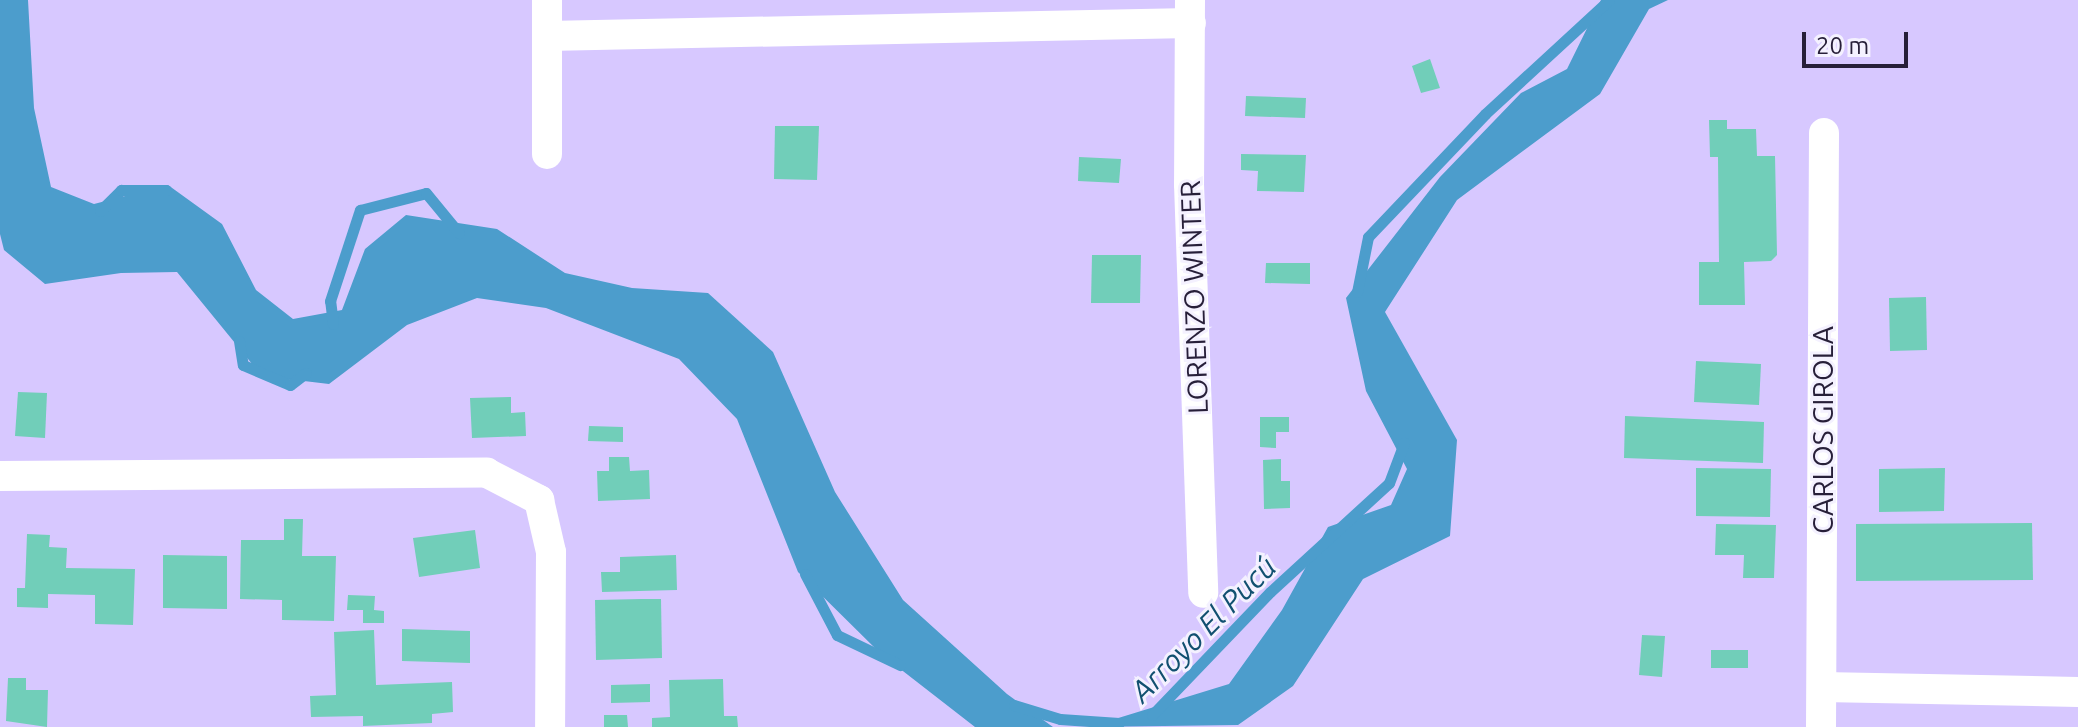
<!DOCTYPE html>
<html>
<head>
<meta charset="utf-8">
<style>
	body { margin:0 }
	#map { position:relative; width:2078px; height:727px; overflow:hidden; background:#d7c8ff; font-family:Ubuntu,sans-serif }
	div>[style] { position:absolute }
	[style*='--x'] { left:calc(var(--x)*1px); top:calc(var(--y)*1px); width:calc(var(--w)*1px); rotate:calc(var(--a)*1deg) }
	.water>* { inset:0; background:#4c9dcc }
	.stream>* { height:11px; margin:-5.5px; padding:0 5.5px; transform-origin:5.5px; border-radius:5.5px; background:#4c9dcc }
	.building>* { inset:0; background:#71ceb9 }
	.street>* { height:30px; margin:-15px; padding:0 15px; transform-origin:15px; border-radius:15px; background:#fff }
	span { translate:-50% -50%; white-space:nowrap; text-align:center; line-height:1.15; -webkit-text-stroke:6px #f4f1ff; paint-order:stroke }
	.street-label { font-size:28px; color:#271f39 }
	.water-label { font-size:30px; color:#115070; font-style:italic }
	.scale { position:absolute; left:1802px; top:32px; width:106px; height:36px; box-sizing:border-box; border:4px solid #271f39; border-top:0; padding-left:10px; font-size:24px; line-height:28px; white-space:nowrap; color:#271f39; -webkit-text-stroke:6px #f4f1ff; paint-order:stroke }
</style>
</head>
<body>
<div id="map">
	<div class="water">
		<div style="clip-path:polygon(0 0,28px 0,34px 108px,51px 187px,94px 204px,168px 185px,222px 224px,256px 290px,293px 319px,342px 310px,365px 249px,406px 215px,497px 229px,565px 273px,632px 288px,708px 293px,773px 352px,835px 492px,903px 600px,1007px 694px,1053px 727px,975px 727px,881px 654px,798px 572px,737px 419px,679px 359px,546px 308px,477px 298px,407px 325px,329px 384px,262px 376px,177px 272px,121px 273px,45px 284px,4px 250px,0 234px)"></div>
		<div style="clip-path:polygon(1601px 0,1668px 0,1649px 9px,1600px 94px,1457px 200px,1385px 312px,1457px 440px,1450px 536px,1363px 579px,1293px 686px,1238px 725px,1089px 727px,1229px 684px,1282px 610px,1328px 527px,1391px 505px,1407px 469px,1366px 391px,1346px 298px,1440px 177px,1521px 93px,1567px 69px)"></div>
	</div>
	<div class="stream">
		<div style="--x:100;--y:211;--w:30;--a:-45"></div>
		<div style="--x:121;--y:190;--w:45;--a:0"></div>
		<div style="--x:1357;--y:292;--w:56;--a:-78.7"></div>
		<div style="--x:1368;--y:237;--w:170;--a:-46.4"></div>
		<div style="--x:1485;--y:114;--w:168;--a:-42.6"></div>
		<div style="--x:333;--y:324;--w:23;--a:-97"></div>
		<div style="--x:330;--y:301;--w:96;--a:-71.8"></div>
		<div style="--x:360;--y:210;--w:68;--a:-14.4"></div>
		<div style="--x:426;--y:193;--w:52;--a:50.5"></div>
		<div style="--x:239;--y:341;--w:24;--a:81"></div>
		<div style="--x:243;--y:365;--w:51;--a:23.1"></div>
		<div style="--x:290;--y:385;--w:20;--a:-37"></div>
		<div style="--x:805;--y:574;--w:69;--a:62.3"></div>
		<div style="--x:837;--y:635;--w:70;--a:25.5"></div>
		<div style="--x:1014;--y:705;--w:48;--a:16.9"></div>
		<div style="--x:1060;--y:719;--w:59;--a:3.9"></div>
		<div style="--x:1152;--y:715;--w:170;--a:-46.2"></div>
		<div style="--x:1270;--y:592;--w:161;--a:-42.5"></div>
		<div style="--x:1389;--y:483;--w:43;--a:-69.4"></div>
	</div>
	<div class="building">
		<div style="clip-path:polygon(1430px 59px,1440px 88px,1421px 93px,1412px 66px)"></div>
		<div style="clip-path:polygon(1246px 96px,1306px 98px,1305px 118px,1245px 116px)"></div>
		<div style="clip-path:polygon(1709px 120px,1727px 120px,1727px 129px,1756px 129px,1757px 156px,1775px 156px,1777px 255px,1771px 261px,1744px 262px,1745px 305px,1699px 305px,1699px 262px,1719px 262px,1718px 157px,1710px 157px)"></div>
		<div style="clip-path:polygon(775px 126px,819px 126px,817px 180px,774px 179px)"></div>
		<div style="clip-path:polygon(1241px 154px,1306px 155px,1304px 192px,1257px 191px,1258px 171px,1241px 170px)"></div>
		<div style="clip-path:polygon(1079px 157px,1121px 159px,1119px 183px,1078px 181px)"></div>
		<div style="clip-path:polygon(1092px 255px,1141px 255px,1140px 303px,1091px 303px)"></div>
		<div style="clip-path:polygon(1266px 263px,1310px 263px,1310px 284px,1265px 283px)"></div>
		<div style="clip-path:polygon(1926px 297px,1927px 350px,1890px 351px,1889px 298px)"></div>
		<div style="clip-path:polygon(1696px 361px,1761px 364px,1759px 405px,1694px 402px)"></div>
		<div style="clip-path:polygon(18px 392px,47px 393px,45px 438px,15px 436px)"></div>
		<div style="clip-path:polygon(511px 397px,511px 413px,525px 412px,526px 436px,472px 438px,470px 398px)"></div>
		<div style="clip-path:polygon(1625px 416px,1764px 422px,1763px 463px,1624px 458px)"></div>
		<div style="clip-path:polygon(1260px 417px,1289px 417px,1289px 432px,1276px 432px,1276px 448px,1260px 447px)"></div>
		<div style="clip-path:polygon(589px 426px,623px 427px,623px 442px,588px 441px)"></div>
		<div style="clip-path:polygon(609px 457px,629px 457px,630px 471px,649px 470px,650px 499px,598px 501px,597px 471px,609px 471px)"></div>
		<div style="clip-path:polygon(1281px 459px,1281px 481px,1290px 481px,1290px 508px,1264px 509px,1263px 460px)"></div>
		<div style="clip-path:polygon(1696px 468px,1771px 469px,1770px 517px,1696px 516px)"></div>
		<div style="clip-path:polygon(1945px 468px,1944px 511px,1879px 512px,1879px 469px)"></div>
		<div style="clip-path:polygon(284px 519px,303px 519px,302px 556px,336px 556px,334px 621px,282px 620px,282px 600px,240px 599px,241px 540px,284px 540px)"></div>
		<div style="clip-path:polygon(2032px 523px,2033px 580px,1856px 581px,1856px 524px)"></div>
		<div style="clip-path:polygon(1716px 524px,1776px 525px,1774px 578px,1743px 578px,1744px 555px,1715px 555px)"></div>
		<div style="clip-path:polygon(475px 530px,480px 568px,419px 577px,413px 538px)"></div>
		<div style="clip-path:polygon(27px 534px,50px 535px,49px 547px,67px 548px,66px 568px,135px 569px,133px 625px,95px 624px,95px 595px,48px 594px,48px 608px,17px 607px,17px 588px,25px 588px)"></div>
		<div style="clip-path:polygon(163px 555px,227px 556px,227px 609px,163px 608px)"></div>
		<div style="clip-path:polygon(676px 555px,677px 590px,602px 592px,601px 572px,620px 572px,620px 557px)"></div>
		<div style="clip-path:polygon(348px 595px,375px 596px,374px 610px,384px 611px,384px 623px,363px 623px,363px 610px,347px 610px)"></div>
		<div style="clip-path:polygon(641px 599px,661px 599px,662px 658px,596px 660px,595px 600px)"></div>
		<div style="clip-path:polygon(402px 629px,470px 631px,470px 663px,402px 661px)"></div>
		<div style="clip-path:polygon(374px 630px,376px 685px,452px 682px,453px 712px,432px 714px,432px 723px,363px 726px,363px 716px,311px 717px,310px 696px,336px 695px,334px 632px)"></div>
		<div style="clip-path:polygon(1642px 635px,1665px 636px,1662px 677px,1639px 675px)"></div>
		<div style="clip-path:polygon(1711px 650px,1748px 650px,1748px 668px,1711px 668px)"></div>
		<div style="clip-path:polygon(8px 678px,26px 678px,26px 690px,48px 690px,47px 727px,6px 721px)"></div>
		<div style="clip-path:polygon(723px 679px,724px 716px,737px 716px,738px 727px,652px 727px,652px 718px,670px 717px,669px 680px)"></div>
		<div style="clip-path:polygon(650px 684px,650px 702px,611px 703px,611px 685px)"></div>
		<div style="clip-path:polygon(604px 715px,627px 715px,628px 727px,604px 727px)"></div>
	</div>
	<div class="street">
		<div style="--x:547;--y:0;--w:154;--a:90"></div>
		<div style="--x:1190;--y:0;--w:184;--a:90.3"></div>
		<div style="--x:1189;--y:184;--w:409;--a:88"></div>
		<div style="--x:547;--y:36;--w:644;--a:-1.16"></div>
		<div style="--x:0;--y:476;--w:487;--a:-0.4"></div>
		<div style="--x:487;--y:473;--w:59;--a:27.4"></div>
		<div style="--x:539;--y:500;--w:53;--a:77"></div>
		<div style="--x:551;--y:552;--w:175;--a:90.3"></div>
		<div style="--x:1822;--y:687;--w:256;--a:1.1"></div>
		<div style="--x:1821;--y:727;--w:594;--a:-89.71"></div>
	</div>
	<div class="street-label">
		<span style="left:1194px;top:297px;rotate:-92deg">LORENZO WINTER</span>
		<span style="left:1823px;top:430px;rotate:-90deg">CARLOS GIROLA</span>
	</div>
	<div class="water-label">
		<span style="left:1203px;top:629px;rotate:-45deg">Arroyo El Pucú</span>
	</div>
	<div class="scale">20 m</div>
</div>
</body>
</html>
